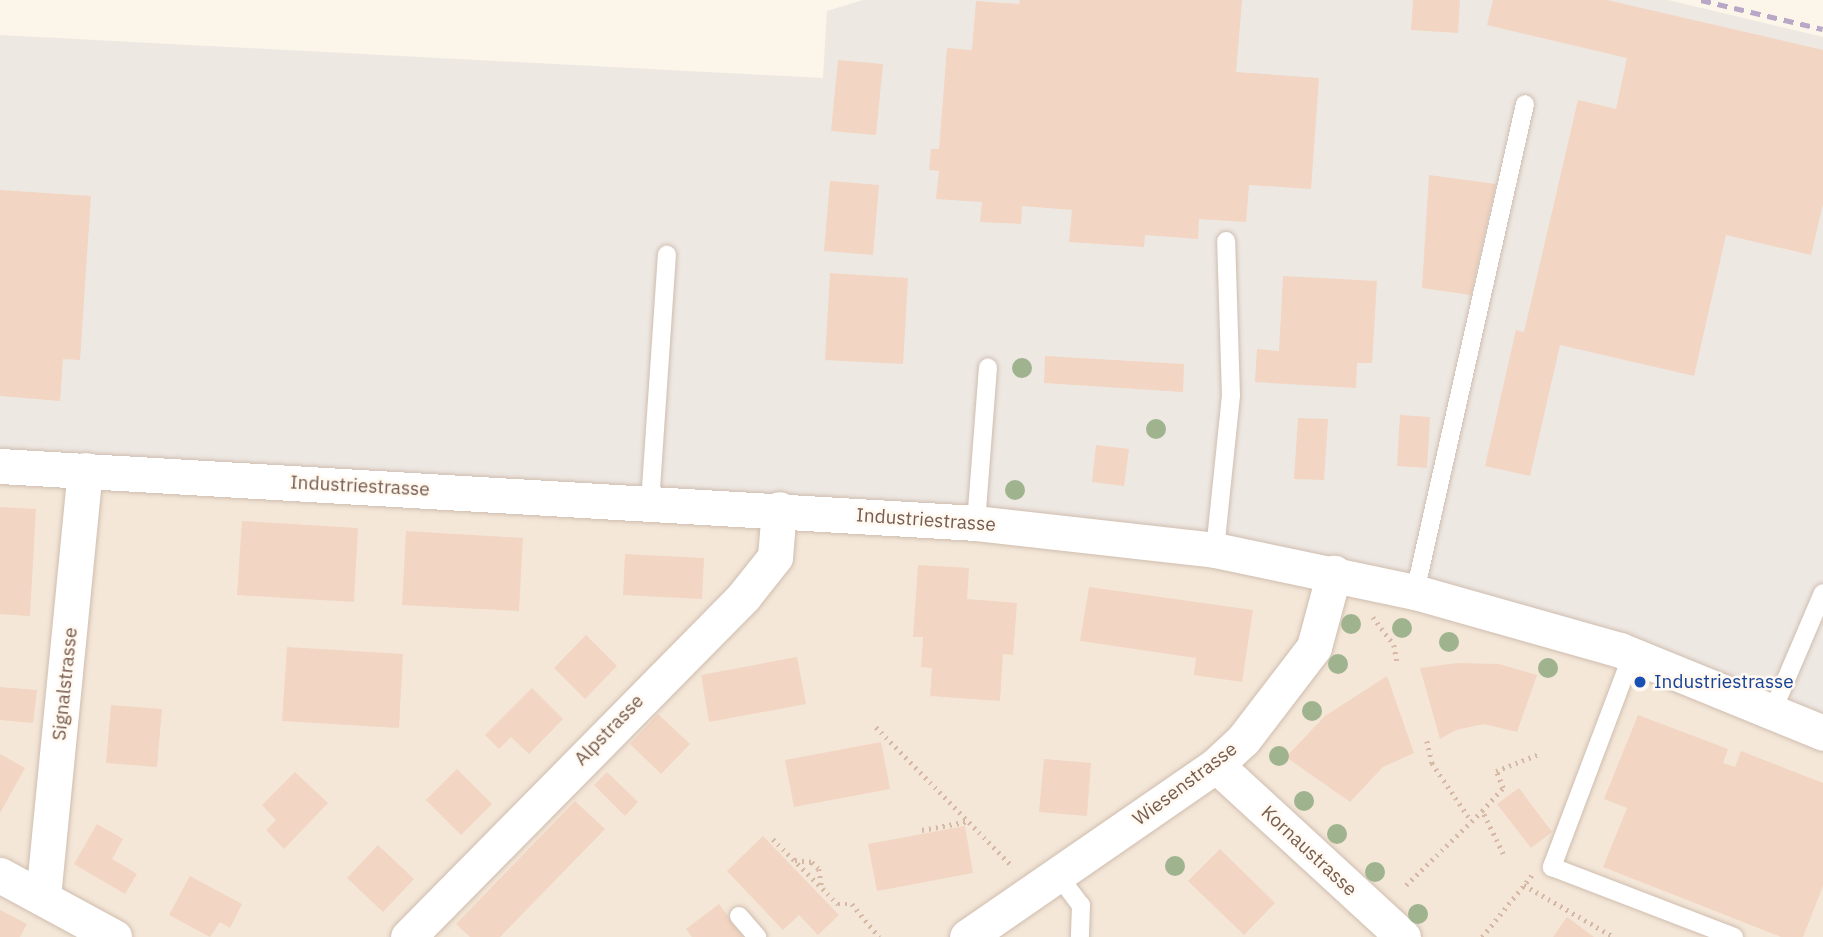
<!DOCTYPE html>
<html>
<head>
<meta charset="utf-8">
<style>
	body { margin:0 }
	#map { position:relative; width:1823px; height:937px; overflow:hidden; background:#fcf5ea; font-family:"IBM Plex Sans",sans-serif }
	div>[style] { position:absolute }
	[style*='--x'] { left:calc(var(--x)*1px); top:calc(var(--y)*1px); width:calc(var(--w)*1px); rotate:calc(var(--a)*1deg) }
	.residential>* { inset:0; background:#f4e7d8 }
	.industrial>* { inset:0; background:#eee8e3 }
	.building>* { inset:0; background:#f2d5c2 }
	.path>* { height:4.5px; margin-top:-2.25px; transform-origin:0; background:repeating-linear-gradient(90deg,#d7b8a4 0 2px,transparent 0 7px) }
	.roads { filter:drop-shadow(0 0 2px #cfbdaf) drop-shadow(0 0 2px #cfbdaf) }
	.lane>* { height:18px; margin:-9px; padding:0 9px; transform-origin:9px; border-radius:9px; background:#fff }
	.street>* { height:35px; margin:-17.5px; padding:0 17.5px; transform-origin:17.5px; border-radius:17.5px; background:#fff }
	.rail>* { height:5px; margin-top:-2.5px; transform-origin:0; background:repeating-linear-gradient(90deg,#b8a7c7 0 10px,transparent 0 17px) }
	.trees>* { width:20px; height:20px; margin:-10px; border-radius:50%; background:#a0b38f }
	.dots>* { width:19px; height:19px; translate:-50% -50%; box-sizing:border-box; border:4px solid #fff9f1; border-radius:50% }
	span { translate:-50% -50%; white-space:nowrap; text-align:center; line-height:1.15; -webkit-text-stroke:5px #fff9f1; paint-order:stroke }
	.street-label { font-size:19px; color:#785c4d }
	.transit-label { font-size:19px; color:#164399 }
	.left { translate:0 -50%; text-align:left }
</style>
</head>
<body>
<div id="map">
	<div class="residential">
		<div style="clip-path:polygon(0 466px,975px 523px,1334px 573px,1581px 640px,1823px 737px,1823px 937px,0 937px)"></div>
	</div>
	<div class="industrial">
		<div style="clip-path:polygon(863px 0,1668px 0,1823px 37px,1823px 737px,1620px 650px,1334px 573px,975px 523px,0 466px,0 35px,823px 78px,827px 11px)"></div>
	</div>
	<div class="building">
		<div style="clip-path:polygon(1020px 0,1242px 0,1236px 72px,1319px 78px,1311px 189px,1249px 185px,1246px 222px,1199px 219px,1198px 239px,1145px 235px,1144px 247px,1069px 242px,1072px 210px,1022px 206px,1021px 224px,980px 222px,982px 202px,936px 199px,939px 171px,929px 170px,931px 149px,939px 149px,947px 48px,972px 50px,976px 1px,1019px 4px)"></div>
		<div style="clip-path:polygon(1413px 0,1460px 0,1458px 33px,1411px 30px)"></div>
		<div style="clip-path:polygon(1493px 0,1607px 0,1823px 50px,1823px 204px,1811px 255px,1726px 235px,1694px 376px,1560px 345px,1530px 476px,1485px 466px,1516px 330px,1524px 332px,1578px 100px,1616px 109px,1627px 58px,1487px 25px)"></div>
		<div style="clip-path:polygon(838px 60px,883px 64px,876px 135px,831px 131px)"></div>
		<div style="clip-path:polygon(1429px 175px,1496px 184px,1471px 295px,1422px 288px)"></div>
		<div style="clip-path:polygon(830px 181px,879px 185px,873px 255px,824px 251px)"></div>
		<div style="clip-path:polygon(0 190px,91px 196px,80px 360px,63px 359px,60px 401px,0 396px)"></div>
		<div style="clip-path:polygon(830px 273px,908px 278px,903px 364px,825px 360px)"></div>
		<div style="clip-path:polygon(1283px 276px,1377px 281px,1372px 363px,1357px 363px,1356px 388px,1255px 382px,1257px 349px,1279px 351px)"></div>
		<div style="clip-path:polygon(1045px 356px,1184px 364px,1183px 392px,1044px 383px)"></div>
		<div style="clip-path:polygon(1400px 415px,1430px 417px,1427px 468px,1397px 466px)"></div>
		<div style="clip-path:polygon(1298px 418px,1328px 419px,1324px 480px,1294px 479px)"></div>
		<div style="clip-path:polygon(1096px 445px,1129px 449px,1124px 486px,1092px 482px)"></div>
		<div style="clip-path:polygon(0 507px,36px 509px,30px 616px,0 614px)"></div>
		<div style="clip-path:polygon(242px 521px,358px 528px,354px 602px,237px 595px)"></div>
		<div style="clip-path:polygon(406px 531px,523px 538px,519px 611px,402px 605px)"></div>
		<div style="clip-path:polygon(625px 554px,704px 558px,702px 599px,623px 595px)"></div>
		<div style="clip-path:polygon(918px 565px,969px 568px,967px 599px,1017px 603px,1013px 655px,1003px 654px,1000px 701px,930px 696px,932px 668px,921px 667px,923px 637px,913px 637px)"></div>
		<div style="clip-path:polygon(1089px 587px,1253px 610px,1242px 682px,1194px 675px,1196px 658px,1080px 641px)"></div>
		<div style="clip-path:polygon(586px 635px,617px 666px,585px 699px,554px 668px)"></div>
		<div style="clip-path:polygon(287px 647px,403px 654px,399px 728px,282px 721px)"></div>
		<div style="clip-path:polygon(797px 657px,806px 704px,709px 722px,701px 675px)"></div>
		<div style="clip-path:polygon(1457px 663px,1499px 664px,1537px 675px,1517px 732px,1484px 724px,1456px 730px,1440px 739px,1420px 668px)"></div>
		<div style="clip-path:polygon(1387px 676px,1414px 753px,1383px 767px,1350px 802px,1286px 757px,1325px 716px)"></div>
		<div style="clip-path:polygon(0 687px,37px 690px,33px 723px,0 720px)"></div>
		<div style="clip-path:polygon(532px 688px,563px 719px,529px 754px,511px 737px,499px 749px,485px 735px)"></div>
		<div style="clip-path:polygon(111px 705px,162px 709px,157px 767px,106px 763px)"></div>
		<div style="clip-path:polygon(658px 714px,690px 744px,661px 774px,630px 744px)"></div>
		<div style="clip-path:polygon(1638px 715px,1728px 749px,1723px 763px,1735px 767px,1741px 751px,1823px 783px,1823px 886px,1803px 937px,1781px 937px,1603px 867px,1627px 808px,1604px 799px)"></div>
		<div style="clip-path:polygon(881px 742px,890px 789px,794px 807px,785px 760px)"></div>
		<div style="clip-path:polygon(0 754px,25px 768px,0 813px)"></div>
		<div style="clip-path:polygon(1044px 759px,1091px 763px,1087px 816px,1039px 812px)"></div>
		<div style="clip-path:polygon(457px 769px,492px 804px,461px 835px,426px 800px)"></div>
		<div style="clip-path:polygon(295px 772px,328px 803px,284px 849px,266px 830px,276px 820px,262px 805px)"></div>
		<div style="clip-path:polygon(607px 772px,638px 802px,625px 816px,594px 785px)"></div>
		<div style="clip-path:polygon(1519px 788px,1552px 832px,1531px 848px,1497px 804px)"></div>
		<div style="clip-path:polygon(575px 801px,605px 829px,500px 937px,470px 937px,456px 924px)"></div>
		<div style="clip-path:polygon(97px 824px,123px 839px,112px 859px,137px 874px,125px 894px,74px 864px)"></div>
		<div style="clip-path:polygon(965px 826px,973px 873px,877px 891px,868px 844px)"></div>
		<div style="clip-path:polygon(763px 836px,839px 915px,818px 935px,799px 915px,783px 930px,727px 871px)"></div>
		<div style="clip-path:polygon(378px 845px,414px 879px,383px 912px,347px 878px)"></div>
		<div style="clip-path:polygon(1220px 849px,1275px 903px,1244px 935px,1188px 881px)"></div>
		<div style="clip-path:polygon(190px 876px,242px 904px,230px 928px,220px 922px,210px 937px,169px 915px)"></div>
		<div style="clip-path:polygon(719px 904px,744px 937px,692px 937px,686px 929px)"></div>
		<div style="clip-path:polygon(0 910px,27px 924px,20px 937px,0 937px)"></div>
		<div style="clip-path:polygon(1567px 917px,1594px 937px,1553px 937px)"></div>
	</div>
	<div class="path">
		<div style="--x:1373;--y:617;--w:35;--a:53"></div>
		<div style="--x:1394;--y:645;--w:16;--a:79"></div>
		<div style="--x:876;--y:727;--w:196;--a:45.6"></div>
		<div style="--x:1427;--y:741;--w:23;--a:77"></div>
		<div style="--x:1432;--y:763;--w:68;--a:55.8"></div>
		<div style="--x:922;--y:830;--w:48;--a:-10.8"></div>
		<div style="--x:773;--y:839;--w:92;--a:45"></div>
		<div style="--x:838;--y:904;--w:14;--a:0"></div>
		<div style="--x:852;--y:904;--w:43;--a:50.7"></div>
		<div style="--x:1503;--y:854;--w:48;--a:-116"></div>
		<div style="--x:1482;--y:811;--w:31;--a:-48"></div>
		<div style="--x:1503;--y:788;--w:18;--a:-112"></div>
		<div style="--x:1496;--y:771;--w:46;--a:-21.6"></div>
		<div style="--x:795;--y:860;--w:17;--a:7"></div>
		<div style="--x:812;--y:862;--w:10;--a:45"></div>
		<div style="--x:819;--y:869;--w:19;--a:81"></div>
		<div style="--x:1406;--y:885;--w:106;--a:-44.2"></div>
		<div style="--x:1524;--y:885;--w:104;--a:30"></div>
		<div style="--x:1482;--y:937;--w:80;--a:-51.1"></div>
	</div>
	<div class="roads">
		<div class="lane">
			<div style="--x:650;--y:503;--w:249;--a:-86.1"></div>
			<div style="--x:976;--y:523;--w:156;--a:-85.6"></div>
			<div style="--x:1215;--y:550;--w:155;--a:-84.1"></div>
			<div style="--x:1231;--y:396;--w:155;--a:-91.8"></div>
			<div style="--x:1415;--y:592;--w:500;--a:-77.3"></div>
			<div style="--x:1632;--y:655;--w:227;--a:110.7"></div>
			<div style="--x:1552;--y:867;--w:195;--a:21"></div>
			<div style="--x:1773;--y:710;--w:127;--a:-66.9"></div>
			<div style="--x:1058;--y:875;--w:38;--a:53"></div>
			<div style="--x:1081;--y:905;--w:32;--a:92"></div>
			<div style="--x:739;--y:916;--w:28;--a:49"></div>
		</div>
		<div class="street">
			<div style="--x:0;--y:466;--w:978;--a:3.34"></div>
			<div style="--x:976;--y:523;--w:241;--a:6.4"></div>
			<div style="--x:1215;--y:550;--w:204;--a:11.9"></div>
			<div style="--x:1415;--y:592;--w:213;--a:15.8"></div>
			<div style="--x:1620;--y:650;--w:219;--a:22.2"></div>
			<div style="--x:1216;--y:765;--w:254;--a:42.6"></div>
			<div style="--x:0;--y:875;--w:130;--a:28.5"></div>
			<div style="--x:43;--y:897;--w:429;--a:-84.4"></div>
			<div style="--x:408;--y:937;--w:479;--a:-45.4"></div>
			<div style="--x:744;--y:596;--w:50;--a:-51.5"></div>
			<div style="--x:775;--y:557;--w:48;--a:-85.2"></div>
			<div style="--x:967;--y:937;--w:303;--a:-34.6"></div>
			<div style="--x:1216;--y:765;--w:37;--a:-43"></div>
			<div style="--x:1243;--y:740;--w:117;--a:-52.6"></div>
			<div style="--x:1314;--y:647;--w:77;--a:-74.9"></div>
		</div>
	</div>
	<div class="rail">
		<div style="--x:1701;--y:0;--w:125;--a:13.4"></div>
	</div>
	<div class="trees">
		<div style="left:1022px;top:368px"></div>
		<div style="left:1156px;top:429px"></div>
		<div style="left:1015px;top:490px"></div>
		<div style="left:1351px;top:624px"></div>
		<div style="left:1402px;top:628px"></div>
		<div style="left:1449px;top:642px"></div>
		<div style="left:1338px;top:664px"></div>
		<div style="left:1548px;top:668px"></div>
		<div style="left:1312px;top:711px"></div>
		<div style="left:1279px;top:756px"></div>
		<div style="left:1304px;top:801px"></div>
		<div style="left:1337px;top:834px"></div>
		<div style="left:1175px;top:866px"></div>
		<div style="left:1375px;top:872px"></div>
		<div style="left:1418px;top:914px"></div>
	</div>
	<div class="dots">
		<div style="left:1640px;top:682px;background:#1a4fb4"></div>
	</div>
	<div class="street-label">
		<span style="left:360px;top:486px;rotate:3deg">Industriestrasse</span>
		<span style="left:926px;top:520px;rotate:4deg">Industriestrasse</span>
		<span style="left:65px;top:684px;rotate:-84deg">Signalstrasse</span>
		<span style="left:609px;top:730px;rotate:-46deg">Alpstrasse</span>
		<span style="left:1185px;top:784px;rotate:-37deg">Wiesenstrasse</span>
		<span style="left:1309px;top:851px;rotate:43deg">Kornaustrasse</span>
	</div>
	<div class="transit-label">
		<span class="left" style="left:1654px;top:682px">Industriestrasse</span>
	</div>
</div>
</body>
</html>
